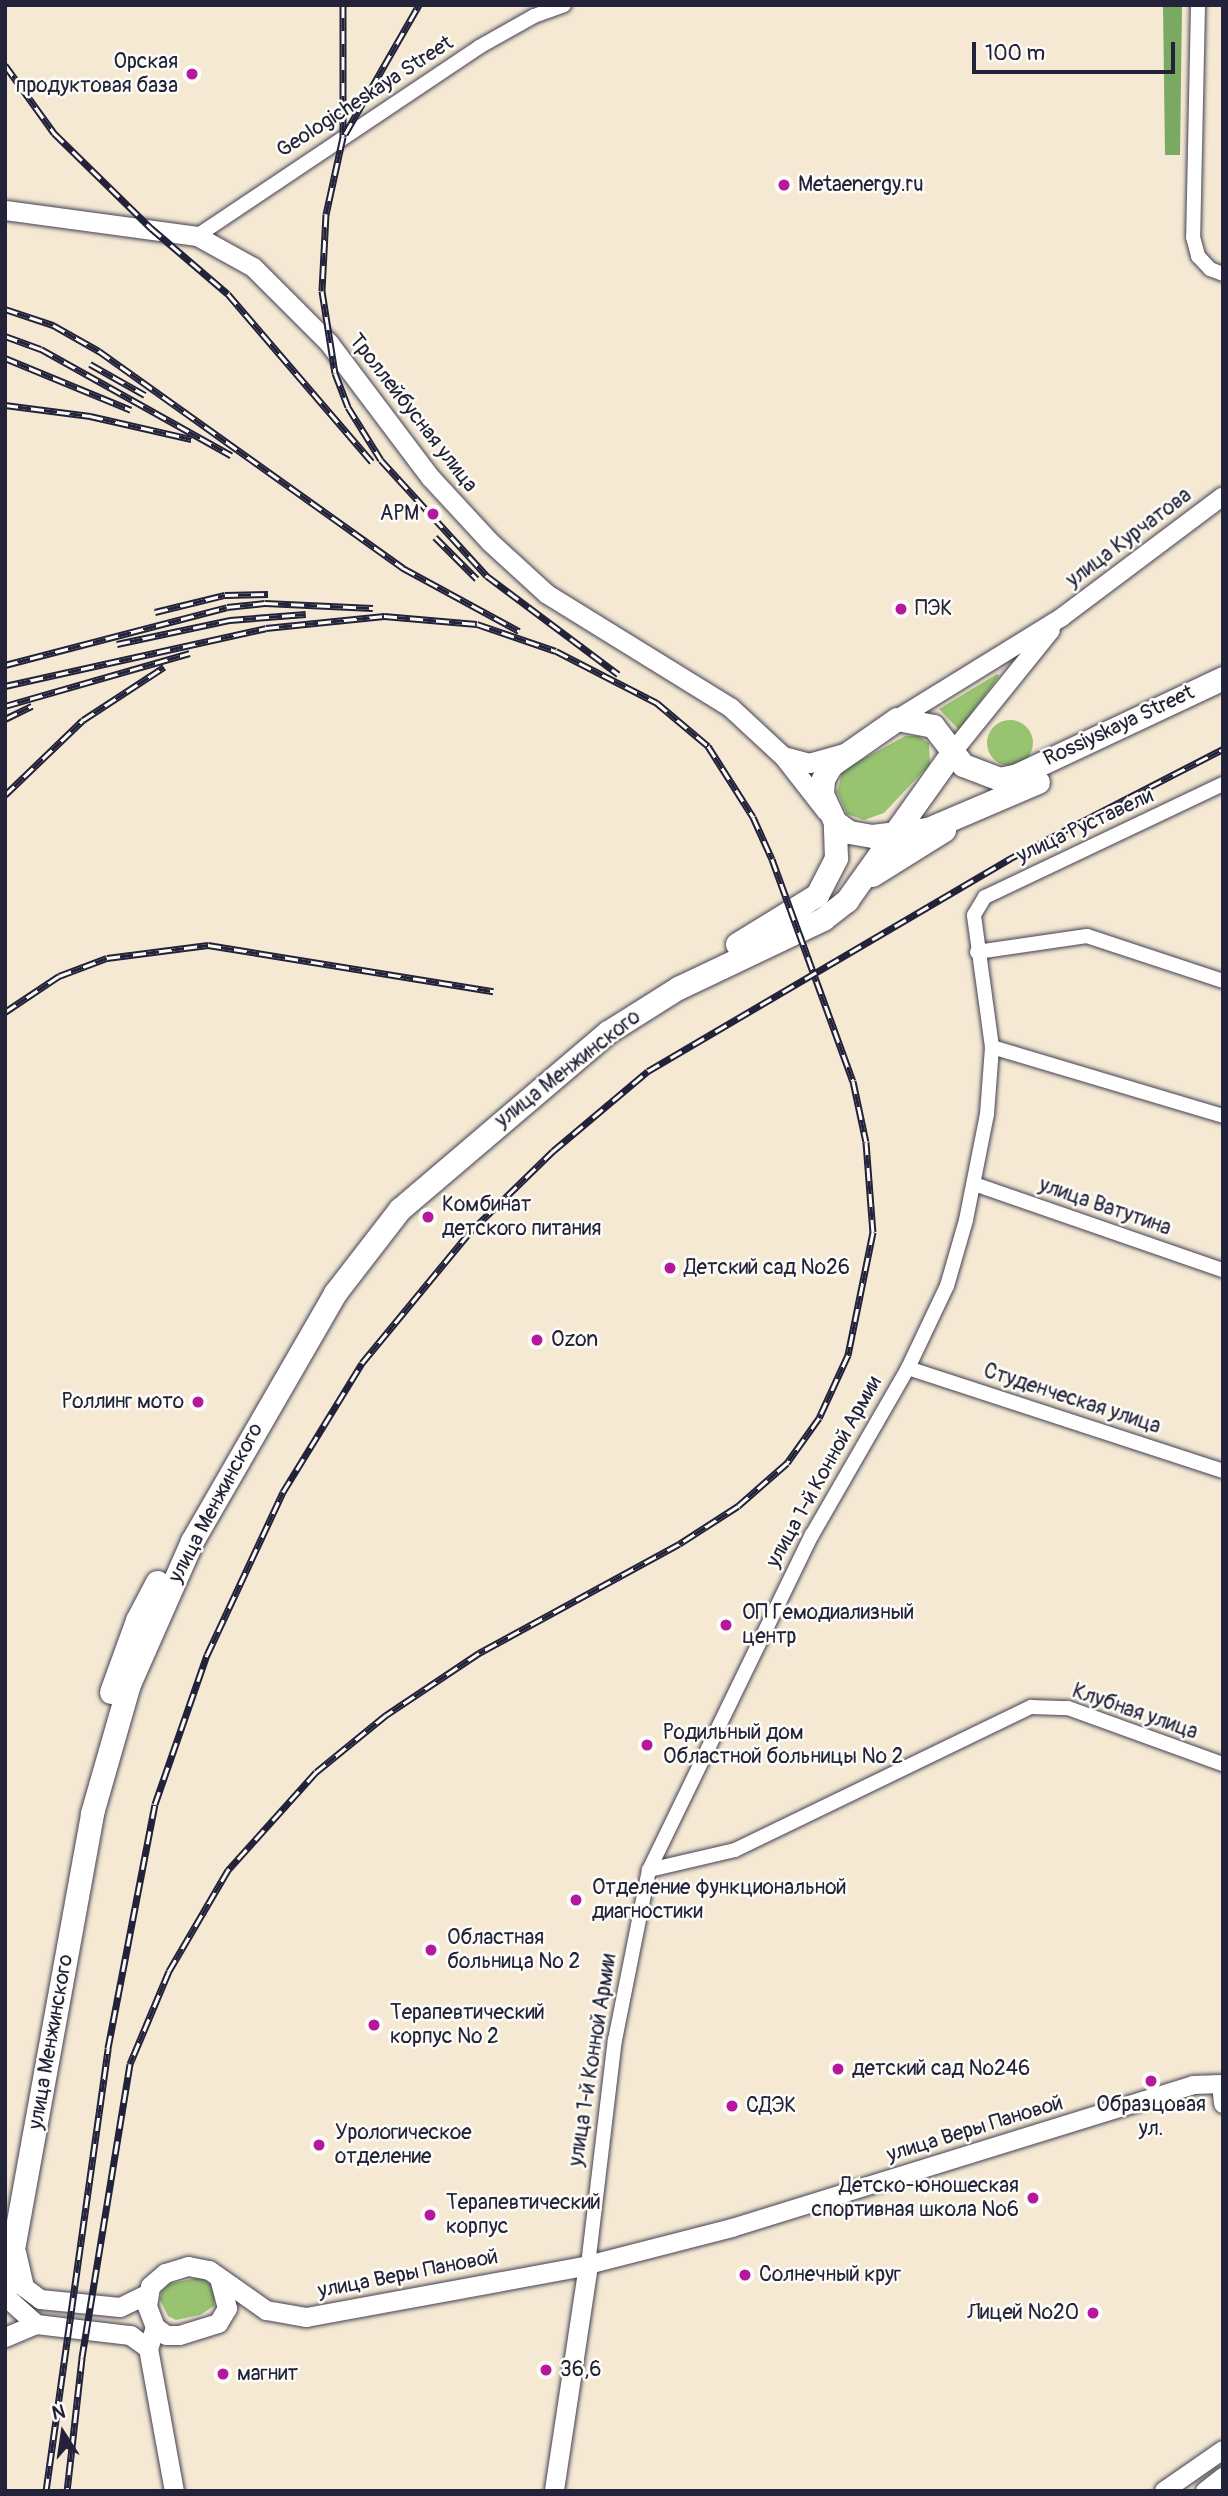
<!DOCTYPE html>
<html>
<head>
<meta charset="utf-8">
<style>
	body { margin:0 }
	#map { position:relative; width:1228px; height:2496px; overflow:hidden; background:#f5e9d4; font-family:Pangolin,sans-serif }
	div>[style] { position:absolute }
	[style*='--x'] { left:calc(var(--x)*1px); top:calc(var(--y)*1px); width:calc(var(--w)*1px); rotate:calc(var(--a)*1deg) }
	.green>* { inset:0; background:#98c370 }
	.round { border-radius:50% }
	.forest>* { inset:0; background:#7aa962 }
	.roads { filter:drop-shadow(0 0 2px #424052) drop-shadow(0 0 2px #424052) }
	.minor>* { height:14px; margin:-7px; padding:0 7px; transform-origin:7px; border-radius:7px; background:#fff }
	.tertiary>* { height:18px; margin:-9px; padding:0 9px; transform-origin:9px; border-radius:9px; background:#fff }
	.secondary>* { height:19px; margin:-9.5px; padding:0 9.5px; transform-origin:9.5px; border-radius:9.5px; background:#fff }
	.primary>* { height:23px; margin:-11.5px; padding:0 11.5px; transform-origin:11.5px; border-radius:11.5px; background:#fff }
	.rail>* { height:7px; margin-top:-3.5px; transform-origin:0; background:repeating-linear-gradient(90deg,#fdfcf7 0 13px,#22223b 0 26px); box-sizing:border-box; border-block:2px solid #22223b }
	.dots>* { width:19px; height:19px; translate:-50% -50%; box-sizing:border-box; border:4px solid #fdfcf7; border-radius:50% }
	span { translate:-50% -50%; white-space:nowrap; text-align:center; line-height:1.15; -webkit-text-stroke:5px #fdfcf7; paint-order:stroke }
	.poi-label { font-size:21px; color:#22223b }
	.right { translate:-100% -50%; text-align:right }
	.left { translate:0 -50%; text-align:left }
	.street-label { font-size:21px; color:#22223b }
	.frame { position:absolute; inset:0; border:7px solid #22223b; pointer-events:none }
	.north { position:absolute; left:28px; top:2398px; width:70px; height:70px; -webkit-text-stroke:5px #fdfcf7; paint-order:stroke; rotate:348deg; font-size:19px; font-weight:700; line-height:28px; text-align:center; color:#22223b }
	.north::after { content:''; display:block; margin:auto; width:24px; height:32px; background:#22223b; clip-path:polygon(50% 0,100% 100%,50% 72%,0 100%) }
	.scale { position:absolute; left:972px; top:42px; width:203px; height:32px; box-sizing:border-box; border:4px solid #22223b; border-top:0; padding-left:9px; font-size:21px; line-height:24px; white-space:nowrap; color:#22223b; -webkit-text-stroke:5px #fdfcf7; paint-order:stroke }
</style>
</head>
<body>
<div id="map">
	<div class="green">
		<div style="clip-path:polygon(997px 674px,999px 676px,959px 730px,939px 709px)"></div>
		<div class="round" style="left:987px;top:720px;width:46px;height:46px"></div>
		<div style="clip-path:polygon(905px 736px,919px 736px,929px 743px,930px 764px,884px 813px,864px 820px,847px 814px,837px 792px,843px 770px)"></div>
		<div style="clip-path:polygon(201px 2277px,215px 2288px,214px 2306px,200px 2315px,176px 2320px,168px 2316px,160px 2300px,162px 2291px,169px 2284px)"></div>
	</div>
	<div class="forest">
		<div style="clip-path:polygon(1163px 5px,1182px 5px,1180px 155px,1165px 155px)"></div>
	</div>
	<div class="roads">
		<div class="minor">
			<div style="--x:1198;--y:5;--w:232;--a:91.2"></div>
			<div style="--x:1193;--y:237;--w:20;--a:75"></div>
			<div style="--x:1198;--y:256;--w:18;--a:47"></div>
			<div style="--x:1210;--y:269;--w:14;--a:21"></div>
			<div style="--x:197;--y:236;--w:339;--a:-33.8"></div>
			<div style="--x:479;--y:47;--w:63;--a:-29.4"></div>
			<div style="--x:534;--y:16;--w:32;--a:-20"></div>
			<div style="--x:977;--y:952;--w:111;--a:-8.3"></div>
			<div style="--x:1087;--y:936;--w:143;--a:18.3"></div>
			<div style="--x:992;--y:1047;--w:241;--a:16.6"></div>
			<div style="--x:974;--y:1184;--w:263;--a:19.1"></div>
			<div style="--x:908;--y:1368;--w:331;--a:18.1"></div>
			<div style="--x:649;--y:1870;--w:88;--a:-13.1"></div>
			<div style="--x:735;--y:1850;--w:329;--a:-25.8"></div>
			<div style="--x:1031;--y:1707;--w:37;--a:2"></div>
			<div style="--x:1068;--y:1708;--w:165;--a:19.9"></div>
			<div style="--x:588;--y:2265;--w:227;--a:-83.2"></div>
			<div style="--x:615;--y:2040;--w:173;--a:-78.7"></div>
			<div style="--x:649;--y:1870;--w:373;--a:-64.1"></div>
			<div style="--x:812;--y:1535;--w:193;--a:-60.1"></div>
			<div style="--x:908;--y:1368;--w:91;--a:-64.6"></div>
			<div style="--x:947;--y:1286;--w:69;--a:-73.9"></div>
			<div style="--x:966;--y:1220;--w:108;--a:-78.8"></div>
			<div style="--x:987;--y:1114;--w:67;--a:-85.7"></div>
			<div style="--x:992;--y:1047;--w:133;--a:-97.8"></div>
			<div style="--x:974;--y:915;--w:21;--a:-59"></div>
			<div style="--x:985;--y:897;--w:263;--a:-25.4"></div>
		</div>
		<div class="tertiary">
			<div style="--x:897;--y:719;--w:194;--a:-31.7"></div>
			<div style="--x:1062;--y:617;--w:201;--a:-36.9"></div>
			<div style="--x:951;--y:754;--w:159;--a:-51.1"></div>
			<div style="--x:588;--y:2265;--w:149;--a:-14.4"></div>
			<div style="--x:732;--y:2228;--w:483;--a:-17.2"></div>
			<div style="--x:1193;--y:2085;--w:28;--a:-2"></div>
			<div style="--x:1221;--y:2084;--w:20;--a:84"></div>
			<div style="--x:1164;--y:2491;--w:72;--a:-34.8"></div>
			<div style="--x:1205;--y:2491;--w:23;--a:-38"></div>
		</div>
		<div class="secondary">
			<div style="--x:5;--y:210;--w:194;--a:7.7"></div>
			<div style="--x:197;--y:236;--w:64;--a:29"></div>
			<div style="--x:253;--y:267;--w:107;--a:45"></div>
			<div style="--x:329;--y:343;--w:168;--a:53"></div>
			<div style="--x:430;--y:477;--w:88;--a:47.3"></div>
			<div style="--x:490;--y:542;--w:77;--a:42.4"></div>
			<div style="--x:547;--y:594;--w:215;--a:31.7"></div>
			<div style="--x:730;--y:707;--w:72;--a:42.8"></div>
			<div style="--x:783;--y:756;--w:70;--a:52"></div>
			<div style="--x:783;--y:756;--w:27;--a:15"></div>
			<div style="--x:809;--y:763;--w:37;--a:-16"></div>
			<div style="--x:16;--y:2252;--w:36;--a:77"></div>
			<div style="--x:24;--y:2287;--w:20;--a:37"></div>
			<div style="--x:40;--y:2299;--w:80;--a:5.7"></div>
			<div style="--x:120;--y:2307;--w:30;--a:-26"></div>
			<div style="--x:219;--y:2278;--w:31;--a:75"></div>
			<div style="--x:227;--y:2308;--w:17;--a:121"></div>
			<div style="--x:218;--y:2323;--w:41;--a:162.9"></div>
			<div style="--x:179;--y:2335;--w:13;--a:180"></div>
			<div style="--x:166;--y:2335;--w:14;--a:-144"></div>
			<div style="--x:155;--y:2327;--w:22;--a:-111"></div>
			<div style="--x:147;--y:2306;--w:20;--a:-81"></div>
			<div style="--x:150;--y:2286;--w:20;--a:-41"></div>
			<div style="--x:165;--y:2273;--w:24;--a:-17"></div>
			<div style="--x:188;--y:2266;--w:21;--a:11"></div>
			<div style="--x:209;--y:2270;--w:70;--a:35.1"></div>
			<div style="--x:266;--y:2310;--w:41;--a:9.9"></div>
			<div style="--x:306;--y:2317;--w:287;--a:-10.4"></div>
			<div style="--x:588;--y:2265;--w:229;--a:98.6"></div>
			<div style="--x:5;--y:2296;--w:42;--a:42.1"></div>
			<div style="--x:36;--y:2324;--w:95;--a:6.7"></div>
			<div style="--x:130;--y:2335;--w:22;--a:36"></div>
			<div style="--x:155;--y:2327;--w:22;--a:108"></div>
			<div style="--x:148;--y:2348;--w:145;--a:79.7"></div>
			<div style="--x:5;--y:2337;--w:34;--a:-23"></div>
		</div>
		<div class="primary">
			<div style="--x:1038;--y:782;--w:120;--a:156.9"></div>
			<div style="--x:928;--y:829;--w:56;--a:172.9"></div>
			<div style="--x:872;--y:836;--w:23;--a:-170"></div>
			<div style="--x:849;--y:832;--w:17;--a:-144"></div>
			<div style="--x:835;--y:822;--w:31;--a:-115"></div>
			<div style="--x:822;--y:794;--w:15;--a:-86"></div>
			<div style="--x:823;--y:779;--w:16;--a:-60"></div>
			<div style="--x:831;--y:765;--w:80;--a:-34.9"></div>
			<div style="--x:897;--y:719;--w:37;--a:11"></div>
			<div style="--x:933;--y:726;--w:49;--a:52.4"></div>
			<div style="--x:963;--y:765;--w:40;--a:21"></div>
			<div style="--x:1000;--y:779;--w:17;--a:-13"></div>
			<div style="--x:1017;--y:775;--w:228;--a:-25.2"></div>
			<div style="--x:872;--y:875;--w:85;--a:-32"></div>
			<div style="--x:737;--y:944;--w:94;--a:-31.5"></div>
			<div style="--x:817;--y:895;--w:42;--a:-62.8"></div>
			<div style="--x:836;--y:858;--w:36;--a:-92"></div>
			<div style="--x:111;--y:1692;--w:77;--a:-70.1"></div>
			<div style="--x:137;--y:1620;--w:43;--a:-62.2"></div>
			<div style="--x:5;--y:2293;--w:488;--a:-79.7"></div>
			<div style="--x:92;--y:1813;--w:134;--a:-74"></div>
			<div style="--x:129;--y:1684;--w:156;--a:-66.2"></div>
			<div style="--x:192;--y:1541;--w:286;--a:-60"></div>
			<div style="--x:335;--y:1293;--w:106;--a:-52.3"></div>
			<div style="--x:400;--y:1209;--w:273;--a:-40.4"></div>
			<div style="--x:608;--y:1032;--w:83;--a:-32.2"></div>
			<div style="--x:678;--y:988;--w:161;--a:-25.4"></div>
			<div style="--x:823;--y:919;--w:31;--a:-38"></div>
			<div style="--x:847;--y:900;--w:179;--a:-54.5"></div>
		</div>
	</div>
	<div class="rail">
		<div style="--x:343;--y:5;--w:132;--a:90"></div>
		<div style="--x:343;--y:137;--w:79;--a:102.4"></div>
		<div style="--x:326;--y:214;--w:77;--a:93"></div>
		<div style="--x:322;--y:291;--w:83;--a:81"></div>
		<div style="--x:335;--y:373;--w:36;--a:69"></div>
		<div style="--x:348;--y:407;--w:62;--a:58.1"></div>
		<div style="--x:381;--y:460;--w:157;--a:47.6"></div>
		<div style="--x:487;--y:576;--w:164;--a:36.8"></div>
		<div style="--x:5;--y:65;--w:84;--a:54.2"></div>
		<div style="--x:54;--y:133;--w:136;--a:44.4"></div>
		<div style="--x:151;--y:228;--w:101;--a:40.6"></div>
		<div style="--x:228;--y:294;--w:221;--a:49.4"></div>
		<div style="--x:345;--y:134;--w:149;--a:-60.2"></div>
		<div style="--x:5;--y:309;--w:51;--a:18.4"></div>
		<div style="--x:53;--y:325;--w:53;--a:29.5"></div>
		<div style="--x:99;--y:351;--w:374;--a:35.5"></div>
		<div style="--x:403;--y:568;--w:132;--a:28.5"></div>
		<div style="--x:5;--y:336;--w:38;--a:20"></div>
		<div style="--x:41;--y:349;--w:218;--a:29.2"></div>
		<div style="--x:5;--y:358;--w:136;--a:22.4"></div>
		<div style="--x:90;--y:364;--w:63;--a:29.4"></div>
		<div style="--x:5;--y:405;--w:86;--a:7.4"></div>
		<div style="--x:90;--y:416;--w:104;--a:12.8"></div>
		<div style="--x:435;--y:537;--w:59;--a:45"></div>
		<div style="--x:155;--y:612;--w:72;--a:-13.7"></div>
		<div style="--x:225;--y:595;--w:43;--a:-1.3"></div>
		<div style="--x:117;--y:644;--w:116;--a:-12"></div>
		<div style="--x:230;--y:620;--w:76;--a:-4.5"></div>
		<div style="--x:5;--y:665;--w:229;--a:-14.6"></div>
		<div style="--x:227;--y:607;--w:38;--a:-6"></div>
		<div style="--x:265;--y:603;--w:108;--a:2.7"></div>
		<div style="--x:5;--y:686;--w:267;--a:-12.5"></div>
		<div style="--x:266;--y:628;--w:119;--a:-5.8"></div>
		<div style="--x:384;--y:616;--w:93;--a:4.9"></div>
		<div style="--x:477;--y:624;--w:83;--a:18.9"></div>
		<div style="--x:556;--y:651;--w:114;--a:27.2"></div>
		<div style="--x:657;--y:703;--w:67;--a:40.1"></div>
		<div style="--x:708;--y:746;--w:84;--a:57.6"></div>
		<div style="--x:753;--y:817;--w:46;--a:65.7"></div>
		<div style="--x:772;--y:859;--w:236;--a:70"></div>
		<div style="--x:853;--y:1081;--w:62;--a:78"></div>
		<div style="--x:866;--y:1142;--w:90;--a:85.6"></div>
		<div style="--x:873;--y:1232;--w:126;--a:101.5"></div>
		<div style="--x:848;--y:1355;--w:69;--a:114.7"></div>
		<div style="--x:819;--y:1418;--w:55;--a:125.4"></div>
		<div style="--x:787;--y:1463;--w:65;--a:138.7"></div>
		<div style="--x:738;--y:1506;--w:70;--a:147.2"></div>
		<div style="--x:679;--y:1544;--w:228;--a:151.4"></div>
		<div style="--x:479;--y:1653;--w:112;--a:146.3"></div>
		<div style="--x:386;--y:1715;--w:90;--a:140.8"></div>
		<div style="--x:316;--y:1772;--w:132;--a:131.9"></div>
		<div style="--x:228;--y:1870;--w:117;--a:120.3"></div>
		<div style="--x:169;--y:1971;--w:101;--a:112.8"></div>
		<div style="--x:130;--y:2064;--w:298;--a:99.3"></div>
		<div style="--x:82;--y:2358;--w:134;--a:96.4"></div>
		<div style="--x:5;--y:706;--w:192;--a:-16"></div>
		<div style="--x:5;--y:719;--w:30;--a:-26"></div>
		<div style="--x:5;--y:795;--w:108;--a:-43.9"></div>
		<div style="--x:83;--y:720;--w:97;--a:-33.2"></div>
		<div style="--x:5;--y:1012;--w:65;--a:-33.7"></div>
		<div style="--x:59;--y:976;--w:51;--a:-20.6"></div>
		<div style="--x:107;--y:958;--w:102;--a:-7.3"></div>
		<div style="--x:208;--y:945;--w:289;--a:9.2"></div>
		<div style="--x:46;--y:2491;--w:447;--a:-82"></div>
		<div style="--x:108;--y:2048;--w:248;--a:-79.1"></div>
		<div style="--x:155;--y:1804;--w:158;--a:-70.8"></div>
		<div style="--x:207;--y:1655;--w:180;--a:-65"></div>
		<div style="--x:283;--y:1492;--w:151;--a:-58.5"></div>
		<div style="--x:362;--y:1363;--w:170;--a:-50.5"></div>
		<div style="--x:470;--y:1232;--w:116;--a:-44.3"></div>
		<div style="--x:553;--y:1151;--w:124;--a:-40.1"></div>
		<div style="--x:648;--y:1071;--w:421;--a:-30.4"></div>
		<div style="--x:1011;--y:858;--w:238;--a:-27.2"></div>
	</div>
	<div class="dots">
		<div style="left:192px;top:74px;background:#b5179e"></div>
		<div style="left:784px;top:185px;background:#b5179e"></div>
		<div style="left:433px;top:514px;background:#b5179e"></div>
		<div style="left:901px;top:609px;background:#b5179e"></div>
		<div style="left:428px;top:1217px;background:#b5179e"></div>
		<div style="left:670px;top:1268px;background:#b5179e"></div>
		<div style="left:537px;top:1340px;background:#b5179e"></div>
		<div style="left:198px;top:1402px;background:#b5179e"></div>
		<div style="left:726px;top:1625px;background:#b5179e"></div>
		<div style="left:647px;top:1745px;background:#b5179e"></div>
		<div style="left:576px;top:1900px;background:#b5179e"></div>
		<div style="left:431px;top:1950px;background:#b5179e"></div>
		<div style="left:374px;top:2025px;background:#b5179e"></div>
		<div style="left:838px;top:2069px;background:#b5179e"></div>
		<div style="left:1151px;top:2081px;background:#b5179e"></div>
		<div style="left:732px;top:2106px;background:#b5179e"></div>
		<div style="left:319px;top:2145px;background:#b5179e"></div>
		<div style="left:1033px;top:2198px;background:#b5179e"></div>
		<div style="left:430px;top:2215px;background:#b5179e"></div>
		<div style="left:745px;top:2275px;background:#b5179e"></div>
		<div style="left:1093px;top:2313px;background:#b5179e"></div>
		<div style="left:546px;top:2370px;background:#b5179e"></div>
		<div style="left:223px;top:2374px;background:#b5179e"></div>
	</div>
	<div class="poi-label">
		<span class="right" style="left:178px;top:74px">Орская<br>продуктовая база</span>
		<span class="left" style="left:798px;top:185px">Metaenergy.ru</span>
		<span class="right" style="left:419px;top:514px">АРМ</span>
		<span class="left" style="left:915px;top:609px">ПЭК</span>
		<span class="left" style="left:442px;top:1217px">Комбинат<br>детского питания</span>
		<span class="left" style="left:684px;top:1268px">Детский сад №26</span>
		<span class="left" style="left:551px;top:1340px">Ozon</span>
		<span class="right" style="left:184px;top:1402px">Роллинг мото</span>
		<span class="left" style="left:742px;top:1625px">ОП Гемодиализный<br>центр</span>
		<span class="left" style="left:663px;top:1745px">Родильный дом<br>Областной больницы № 2</span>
		<span class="left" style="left:592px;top:1900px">Отделение функциональной<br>диагностики</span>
		<span class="left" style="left:447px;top:1950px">Областная<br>больница № 2</span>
		<span class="left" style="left:390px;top:2025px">Терапевтический<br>корпус № 2</span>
		<span class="left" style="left:852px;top:2069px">детский сад №246</span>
		<span style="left:1151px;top:2117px">Образцовая<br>ул.</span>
		<span class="left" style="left:746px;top:2106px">СДЭК</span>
		<span class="left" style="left:335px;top:2145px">Урологическое<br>отделение</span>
		<span class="right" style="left:1019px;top:2198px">Детско-юношеская<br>спортивная школа №6</span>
		<span class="left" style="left:446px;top:2215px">Терапевтический<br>корпус</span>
		<span class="left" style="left:759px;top:2275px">Солнечный круг</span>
		<span class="right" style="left:1079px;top:2313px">Лицей №20</span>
		<span class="left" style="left:560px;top:2370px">36,6</span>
		<span class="left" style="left:237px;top:2374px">магнит</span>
	</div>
	<div class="street-label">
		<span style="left:365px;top:97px;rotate:-33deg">Geologicheskaya Street</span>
		<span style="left:413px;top:413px;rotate:52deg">Троллейбусная улица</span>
		<span style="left:1129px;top:538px;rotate:-37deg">улица Курчатова</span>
		<span style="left:1119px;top:726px;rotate:-25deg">Rossiyskaya Street</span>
		<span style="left:1085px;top:826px;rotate:-25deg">улица Руставели</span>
		<span style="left:568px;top:1069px;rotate:-38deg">улица Менжинского</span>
		<span style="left:1105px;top:1207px;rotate:19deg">улица Ватутина</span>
		<span style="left:1072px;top:1399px;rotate:18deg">Студенческая улица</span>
		<span style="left:824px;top:1472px;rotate:-61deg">улица 1-й Конной Армии</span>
		<span style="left:216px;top:1503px;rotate:-62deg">улица Менжинского</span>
		<span style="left:1135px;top:1712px;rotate:19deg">Клубная улица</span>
		<span style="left:51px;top:2042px;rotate:-80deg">улица Менжинского</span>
		<span style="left:593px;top:2060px;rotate:-81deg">улица 1-й Конной Армии</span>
		<span style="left:975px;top:2129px;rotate:-17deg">улица Веры Пановой</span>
		<span style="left:408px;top:2274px;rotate:-11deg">улица Веры Пановой</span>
	</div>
	<div class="frame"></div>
	<div class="north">N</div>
	<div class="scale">100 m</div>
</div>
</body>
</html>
